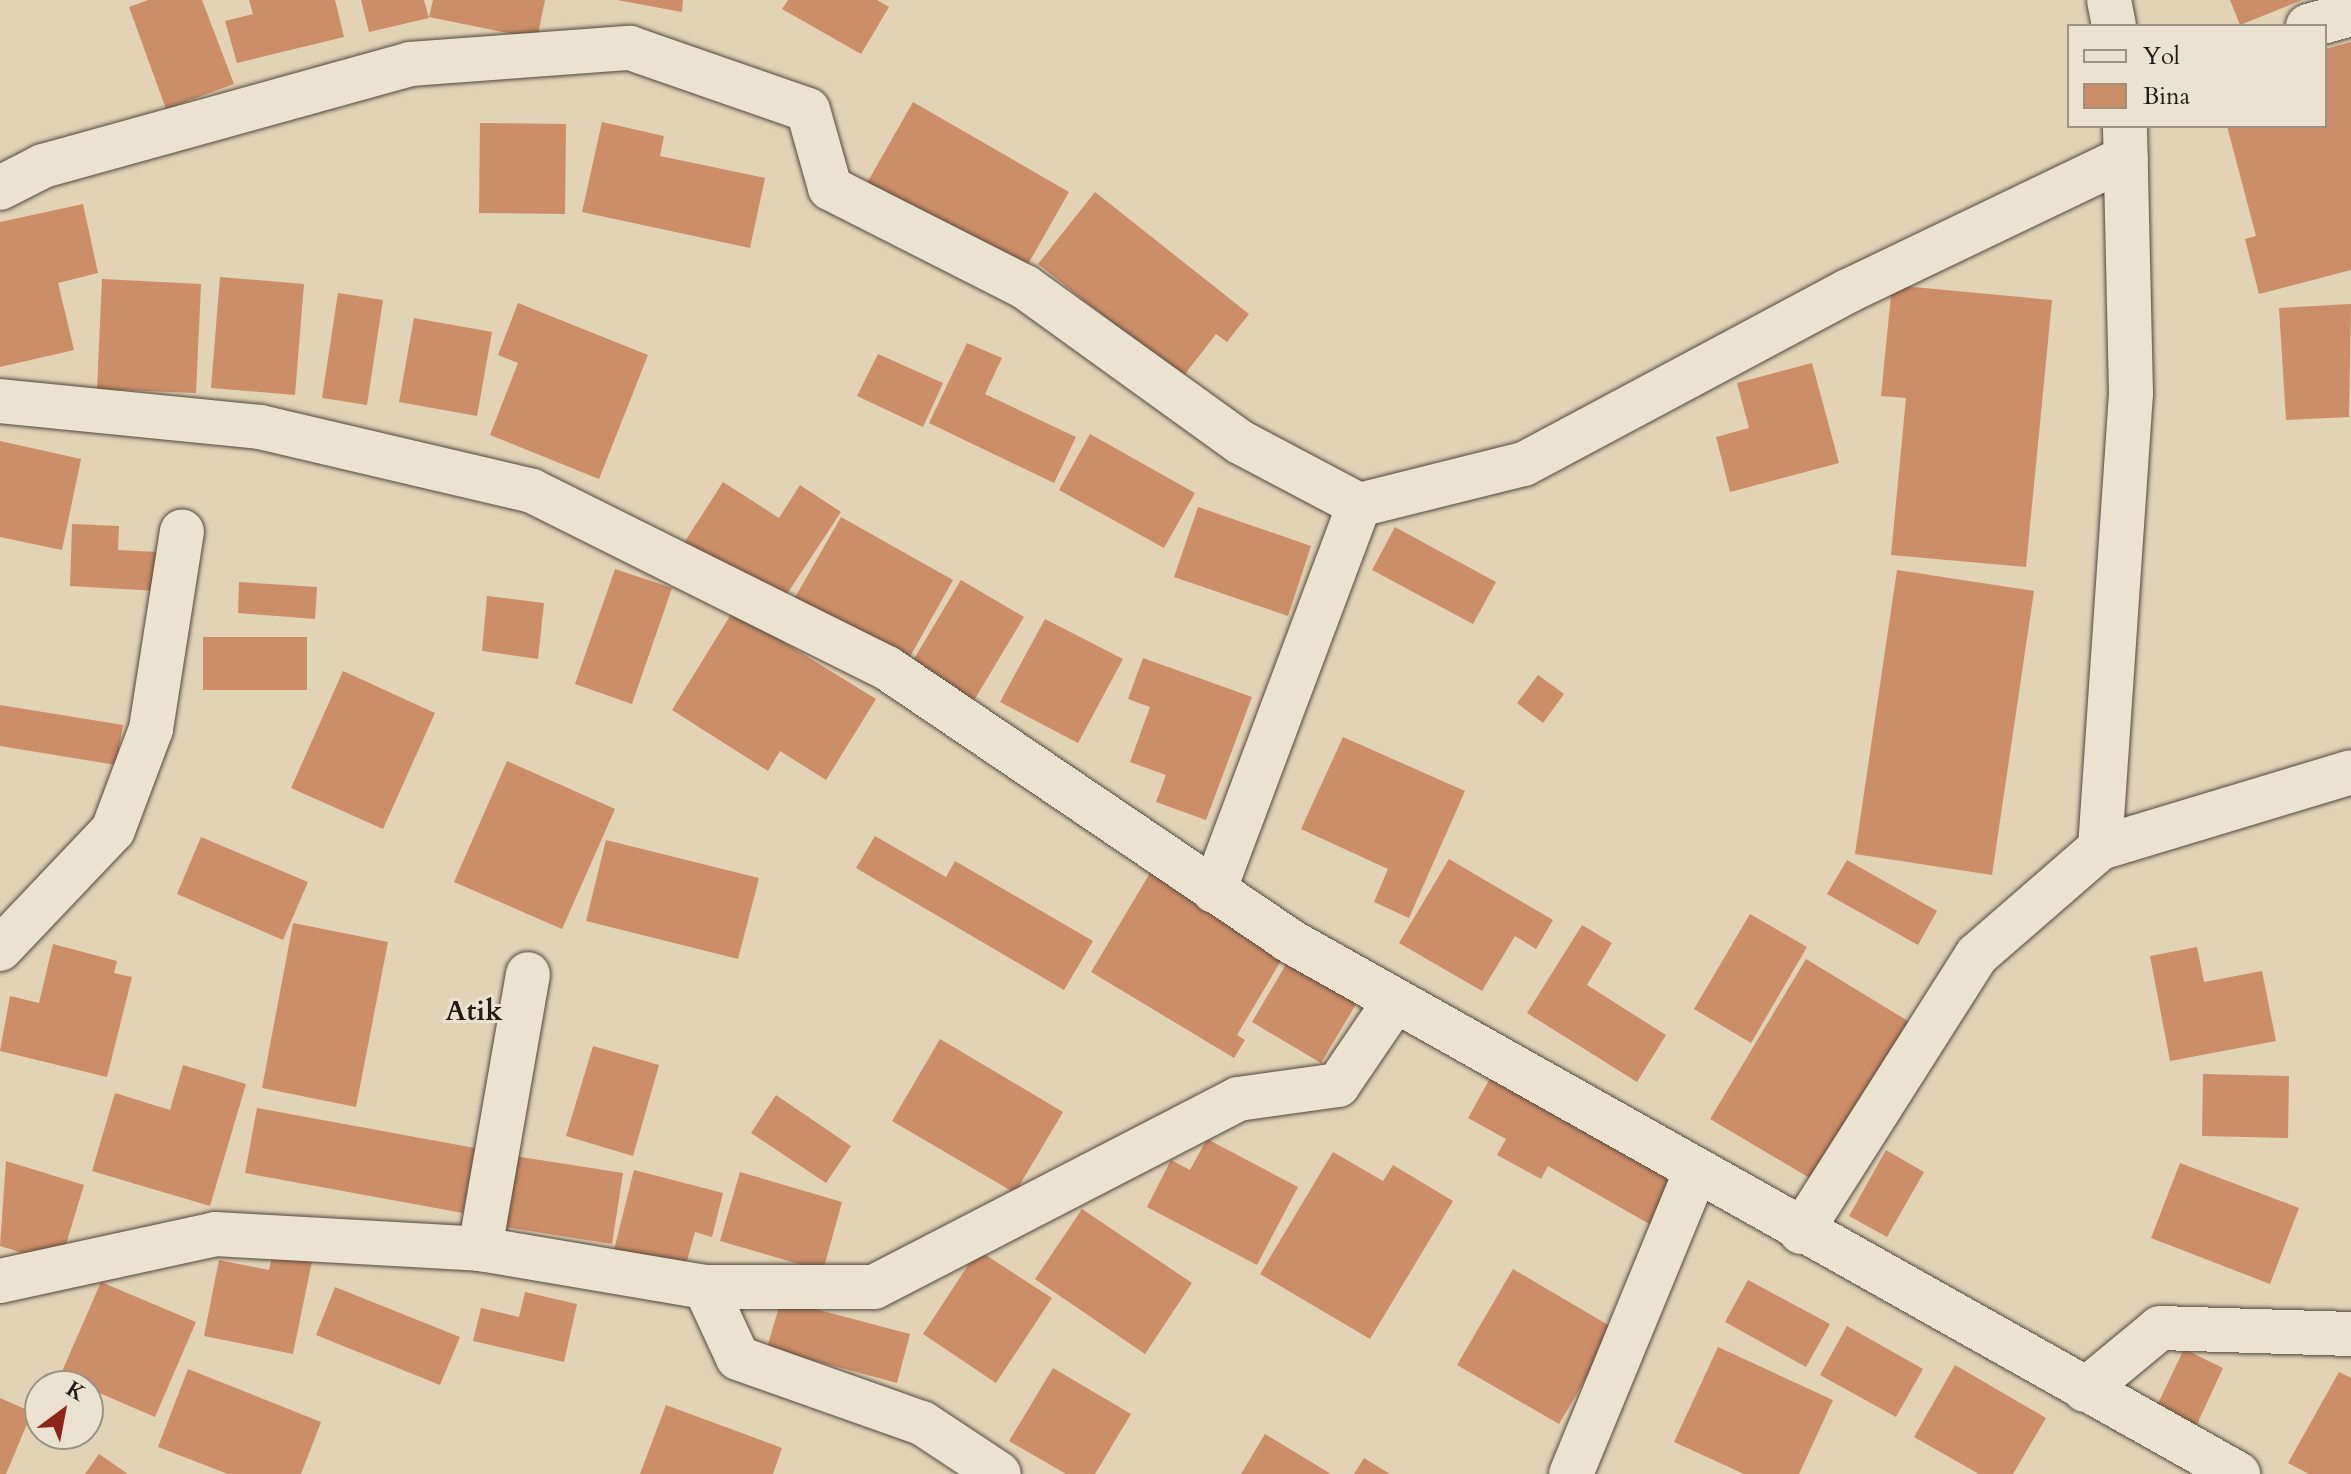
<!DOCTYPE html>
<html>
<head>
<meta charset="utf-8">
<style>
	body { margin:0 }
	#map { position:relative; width:2351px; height:1474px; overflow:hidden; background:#e2d3b7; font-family:Cardo,serif }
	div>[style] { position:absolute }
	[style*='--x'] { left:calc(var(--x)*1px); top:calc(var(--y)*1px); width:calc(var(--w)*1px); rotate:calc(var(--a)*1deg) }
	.building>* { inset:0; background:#cc8d69 }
	.roads { filter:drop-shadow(0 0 2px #54483b) drop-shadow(0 0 2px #54483b) }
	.minor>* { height:44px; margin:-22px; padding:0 22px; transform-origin:22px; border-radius:22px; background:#ece2d0 }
	.tertiary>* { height:44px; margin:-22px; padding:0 22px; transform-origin:22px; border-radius:22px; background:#ece2d0 }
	span { translate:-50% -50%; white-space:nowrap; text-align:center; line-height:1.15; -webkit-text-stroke:6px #ece2d0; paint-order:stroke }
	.quarter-label { font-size:28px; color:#241a12; font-weight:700 }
	.legend { position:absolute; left:2067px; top:24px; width:260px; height:104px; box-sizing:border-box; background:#ece2d0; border:2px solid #9c9284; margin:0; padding:10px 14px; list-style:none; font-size:24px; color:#241a12 }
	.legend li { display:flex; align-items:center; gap:16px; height:40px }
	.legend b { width:40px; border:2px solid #9c9284 }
	.north { position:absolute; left:24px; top:1370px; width:80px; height:80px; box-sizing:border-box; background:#ece2d0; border:2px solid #9c9284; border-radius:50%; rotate:32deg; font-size:22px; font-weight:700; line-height:32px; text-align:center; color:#241a12 }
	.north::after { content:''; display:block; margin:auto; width:28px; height:36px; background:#8f2418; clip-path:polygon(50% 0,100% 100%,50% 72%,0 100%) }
</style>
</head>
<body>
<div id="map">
	<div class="building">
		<div style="clip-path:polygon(148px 0,202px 0,234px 84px,166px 109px,129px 7px)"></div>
		<div style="clip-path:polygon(249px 0,335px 0,344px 37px,237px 63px,225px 21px,253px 14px)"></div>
		<div style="clip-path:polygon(361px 0,424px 0,429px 18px,369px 32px)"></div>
		<div style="clip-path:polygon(433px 0,545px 0,537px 39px,429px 17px)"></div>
		<div style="clip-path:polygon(617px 0,683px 0,682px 12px)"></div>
		<div style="clip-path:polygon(788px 0,877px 0,889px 7px,861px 54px,782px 9px)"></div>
		<div style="clip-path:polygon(2230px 0,2302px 0,2240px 25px)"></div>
		<div style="clip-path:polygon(2351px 42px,2351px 270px,2259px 294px,2245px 239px,2256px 236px,2227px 126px,2325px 126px,2325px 49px)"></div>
		<div style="clip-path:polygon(913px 102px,1069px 192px,1023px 273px,867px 183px)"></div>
		<div style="clip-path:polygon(602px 122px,664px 136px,660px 156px,765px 178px,750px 248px,582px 212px)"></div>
		<div style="clip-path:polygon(480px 123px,566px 124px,565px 214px,479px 213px)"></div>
		<div style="clip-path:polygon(1095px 192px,1249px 314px,1227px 342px,1216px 334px,1182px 378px,1038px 264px)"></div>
		<div style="clip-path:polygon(83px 204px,98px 273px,58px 283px,74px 350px,0 367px,0 222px)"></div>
		<div style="clip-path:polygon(220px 277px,304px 284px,295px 395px,211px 388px)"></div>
		<div style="clip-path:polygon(102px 279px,201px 284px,196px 393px,97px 389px)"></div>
		<div style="clip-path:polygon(1892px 285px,2052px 300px,2026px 567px,1891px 555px,1906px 398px,1881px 396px)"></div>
		<div style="clip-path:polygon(338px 293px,383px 300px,367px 405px,322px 398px)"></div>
		<div style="clip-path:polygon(518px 303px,648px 355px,599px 479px,490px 435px,518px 363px,498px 355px)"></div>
		<div style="clip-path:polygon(2351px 304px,2349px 417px,2286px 420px,2279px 308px)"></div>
		<div style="clip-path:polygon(414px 318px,492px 332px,477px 416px,399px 402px)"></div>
		<div style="clip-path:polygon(967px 343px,1002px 358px,985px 394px,1076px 437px,1054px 483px,929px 423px)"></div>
		<div style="clip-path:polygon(878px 354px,943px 383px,923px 427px,857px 396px)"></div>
		<div style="clip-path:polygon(1812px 363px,1839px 463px,1730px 492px,1716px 437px,1749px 428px,1737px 383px)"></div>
		<div style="clip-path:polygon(1090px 434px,1195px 493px,1164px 548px,1059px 490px)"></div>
		<div style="clip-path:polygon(0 441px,81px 459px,62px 550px,0 537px)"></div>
		<div style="clip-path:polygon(723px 482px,779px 518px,800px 485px,841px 512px,779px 606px,684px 543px)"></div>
		<div style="clip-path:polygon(1198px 507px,1311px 546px,1288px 616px,1174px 577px)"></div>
		<div style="clip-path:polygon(841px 517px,953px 580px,902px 671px,789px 608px)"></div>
		<div style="clip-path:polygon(72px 524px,119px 526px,118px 550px,158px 552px,157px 591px,70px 586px)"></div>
		<div style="clip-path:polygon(1395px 527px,1496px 582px,1473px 624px,1372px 570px)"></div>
		<div style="clip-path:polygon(615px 569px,672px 588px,632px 704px,575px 684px)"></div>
		<div style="clip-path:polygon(1897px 570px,2034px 591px,1992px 875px,1855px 854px)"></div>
		<div style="clip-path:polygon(961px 580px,1024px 617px,973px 702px,911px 664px)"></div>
		<div style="clip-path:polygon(239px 582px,317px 587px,315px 619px,238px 613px)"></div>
		<div style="clip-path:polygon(487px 596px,544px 603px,538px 659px,482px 651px)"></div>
		<div style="clip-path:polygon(733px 611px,876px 699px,826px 780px,780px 751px,768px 771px,672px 710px)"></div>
		<div style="clip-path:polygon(1045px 619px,1123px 659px,1078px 743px,1000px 702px)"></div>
		<div style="clip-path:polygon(203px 637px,307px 637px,307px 690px,203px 690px)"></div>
		<div style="clip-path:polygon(1143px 658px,1252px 697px,1206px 820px,1156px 802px,1166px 775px,1130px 762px,1150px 707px,1128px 699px)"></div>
		<div style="clip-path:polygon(343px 671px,435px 713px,383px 829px,291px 788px)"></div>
		<div style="clip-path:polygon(1538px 675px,1564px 694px,1543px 723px,1517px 703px)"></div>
		<div style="clip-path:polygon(0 705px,123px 725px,116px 765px,0 746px)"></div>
		<div style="clip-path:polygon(1343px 737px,1465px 791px,1409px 918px,1374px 902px,1388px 869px,1301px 829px)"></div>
		<div style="clip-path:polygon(507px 761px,615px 809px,562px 929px,454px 882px)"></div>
		<div style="clip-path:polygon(875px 836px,946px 877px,955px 861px,1093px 941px,1064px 990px,856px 868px)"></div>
		<div style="clip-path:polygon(201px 837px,308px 882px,283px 940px,177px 894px)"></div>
		<div style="clip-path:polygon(606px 840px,759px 878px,738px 959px,586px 921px)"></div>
		<div style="clip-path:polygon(1449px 859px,1553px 920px,1536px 949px,1515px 936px,1482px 991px,1399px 943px)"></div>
		<div style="clip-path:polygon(1847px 860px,1937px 911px,1918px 945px,1827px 894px)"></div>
		<div style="clip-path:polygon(1153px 868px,1288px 949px,1237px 1035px,1245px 1040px,1234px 1058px,1091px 972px)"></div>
		<div style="clip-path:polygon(1750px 914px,1807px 947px,1751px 1043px,1694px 1009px)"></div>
		<div style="clip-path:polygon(293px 923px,388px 942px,356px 1107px,262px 1088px)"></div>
		<div style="clip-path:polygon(1582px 925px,1612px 943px,1587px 985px,1666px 1035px,1637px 1082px,1527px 1013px)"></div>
		<div style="clip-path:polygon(53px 944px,117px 961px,114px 973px,132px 977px,107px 1077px,0 1051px,10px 996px,39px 1003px)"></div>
		<div style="clip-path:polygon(2197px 947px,2204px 982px,2262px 971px,2276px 1041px,2170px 1061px,2150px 956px)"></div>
		<div style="clip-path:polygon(1295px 949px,1365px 989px,1321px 1063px,1252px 1022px)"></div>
		<div style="clip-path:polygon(1806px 959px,1908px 1021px,1813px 1180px,1710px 1119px)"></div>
		<div style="clip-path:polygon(940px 1039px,1063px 1112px,1015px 1193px,892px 1121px)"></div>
		<div style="clip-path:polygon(593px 1046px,659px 1065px,633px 1156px,566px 1136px)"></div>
		<div style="clip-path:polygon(183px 1065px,246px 1084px,210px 1206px,92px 1171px,115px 1093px,170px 1110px)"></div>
		<div style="clip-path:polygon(1493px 1073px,1685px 1182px,1658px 1229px,1548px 1166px,1541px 1179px,1497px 1155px,1506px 1139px,1468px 1118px)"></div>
		<div style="clip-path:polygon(2203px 1074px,2289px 1076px,2288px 1138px,2202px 1136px)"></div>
		<div style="clip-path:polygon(776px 1095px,851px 1146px,826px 1183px,751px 1133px)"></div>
		<div style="clip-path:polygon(257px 1108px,475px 1148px,463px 1213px,245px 1173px)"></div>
		<div style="clip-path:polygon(1207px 1139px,1298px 1187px,1257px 1265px,1147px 1207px,1171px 1160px,1190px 1170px)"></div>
		<div style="clip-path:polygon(1886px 1150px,1924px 1172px,1887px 1237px,1849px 1216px)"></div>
		<div style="clip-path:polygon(1333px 1152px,1383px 1181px,1393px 1165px,1453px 1201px,1370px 1339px,1260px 1274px)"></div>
		<div style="clip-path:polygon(508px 1155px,623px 1173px,612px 1244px,498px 1226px)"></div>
		<div style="clip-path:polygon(6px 1161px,84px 1185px,60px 1264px,0 1246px)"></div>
		<div style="clip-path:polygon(2180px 1163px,2299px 1208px,2270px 1284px,2151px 1238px)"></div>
		<div style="clip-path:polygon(634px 1170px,723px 1193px,712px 1237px,695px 1232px,685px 1268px,614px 1250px)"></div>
		<div style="clip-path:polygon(740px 1172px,842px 1202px,823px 1271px,720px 1241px)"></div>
		<div style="clip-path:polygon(1082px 1209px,1192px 1283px,1145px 1354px,1035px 1279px)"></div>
		<div style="clip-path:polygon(978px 1250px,1052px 1298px,996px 1383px,923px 1334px)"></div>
		<div style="clip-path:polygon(273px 1253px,312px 1261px,293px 1354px,204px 1336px,219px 1260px,269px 1270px)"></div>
		<div style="clip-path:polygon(1513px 1269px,1615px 1329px,1559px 1424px,1457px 1365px)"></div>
		<div style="clip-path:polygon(1748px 1280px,1830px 1324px,1806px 1367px,1725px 1322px)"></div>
		<div style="clip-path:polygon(101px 1282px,196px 1322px,155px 1417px,60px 1376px)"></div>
		<div style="clip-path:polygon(335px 1287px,460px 1337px,440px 1385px,316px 1335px)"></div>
		<div style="clip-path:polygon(525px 1292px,577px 1304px,564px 1362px,473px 1341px,481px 1308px,519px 1317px)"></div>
		<div style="clip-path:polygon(781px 1300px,910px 1334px,897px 1383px,767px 1348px)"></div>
		<div style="clip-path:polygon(1847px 1326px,1923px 1369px,1896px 1417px,1820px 1375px)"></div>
		<div style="clip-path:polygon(1718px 1347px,1833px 1400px,1799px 1474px,1744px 1474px,1674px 1442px)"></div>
		<div style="clip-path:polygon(2184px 1349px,2223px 1368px,2192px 1435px,2152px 1416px)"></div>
		<div style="clip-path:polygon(1955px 1365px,2046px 1418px,2013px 1474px,1979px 1474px,1914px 1437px)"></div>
		<div style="clip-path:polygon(1053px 1368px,1131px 1414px,1095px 1474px,1066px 1474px,1009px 1441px)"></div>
		<div style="clip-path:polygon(188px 1369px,321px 1422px,301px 1474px,228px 1474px,158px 1447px)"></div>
		<div style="clip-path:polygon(2339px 1372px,2351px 1378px,2351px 1474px,2309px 1474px,2288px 1463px)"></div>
		<div style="clip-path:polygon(0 1398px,32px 1412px,6px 1474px,0 1474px)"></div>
		<div style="clip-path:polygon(666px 1405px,782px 1448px,773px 1474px,640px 1474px)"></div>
		<div style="clip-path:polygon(1265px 1434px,1331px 1474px,1241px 1474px)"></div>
		<div style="clip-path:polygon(99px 1454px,128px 1474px,85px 1474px)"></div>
		<div style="clip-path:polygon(1364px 1458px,1390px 1474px,1354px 1474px)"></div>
	</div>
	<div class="roads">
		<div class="minor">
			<div style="--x:2109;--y:0;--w:26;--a:79"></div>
			<div style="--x:2308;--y:26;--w:45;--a:-15.6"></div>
			<div style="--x:0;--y:188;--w:48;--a:-27.1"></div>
			<div style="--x:43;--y:166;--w:381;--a:-15.5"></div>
			<div style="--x:410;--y:64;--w:221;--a:-4.2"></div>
			<div style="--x:630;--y:48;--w:188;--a:19.2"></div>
			<div style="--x:808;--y:110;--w:81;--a:74.2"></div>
			<div style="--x:830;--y:188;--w:219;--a:26.9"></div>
			<div style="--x:1025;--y:287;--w:265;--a:35.8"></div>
			<div style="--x:1240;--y:442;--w:135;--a:27.9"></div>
			<div style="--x:1359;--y:505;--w:170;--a:-14"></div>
			<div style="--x:1524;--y:464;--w:367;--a:-28.1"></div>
			<div style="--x:1848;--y:291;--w:308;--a:-25.6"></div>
			<div style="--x:2100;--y:848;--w:262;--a:-16.8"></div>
			<div style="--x:1214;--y:891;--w:412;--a:-69.4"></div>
			<div style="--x:0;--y:949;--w:164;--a:-46.5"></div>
			<div style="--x:113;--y:830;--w:108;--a:-69.4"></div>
			<div style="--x:151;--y:729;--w:200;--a:-81.1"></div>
			<div style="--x:1801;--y:1232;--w:328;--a:-57.6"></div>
			<div style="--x:1977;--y:955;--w:163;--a:-41"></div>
			<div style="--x:2100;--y:848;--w:456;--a:-86.1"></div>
			<div style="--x:2131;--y:393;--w:267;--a:-91.3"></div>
			<div style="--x:480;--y:1249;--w:279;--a:-80.1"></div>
			<div style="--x:705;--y:1287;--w:78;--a:65.1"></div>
			<div style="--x:738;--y:1358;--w:195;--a:19.5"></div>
			<div style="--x:922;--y:1423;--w:92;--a:33.5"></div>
			<div style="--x:2085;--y:1390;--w:97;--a:-39.6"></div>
			<div style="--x:2160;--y:1328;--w:191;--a:1.8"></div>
			<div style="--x:1571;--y:1474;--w:326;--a:-67.6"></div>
		</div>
		<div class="tertiary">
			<div style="--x:0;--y:401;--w:261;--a:5.7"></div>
			<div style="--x:260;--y:427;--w:279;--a:13.2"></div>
			<div style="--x:532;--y:491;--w:397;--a:26.5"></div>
			<div style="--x:887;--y:668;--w:485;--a:34.1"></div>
			<div style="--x:1288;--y:940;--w:1090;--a:29.34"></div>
			<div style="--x:0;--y:1281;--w:220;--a:-12.3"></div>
			<div style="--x:215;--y:1234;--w:265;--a:3.2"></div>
			<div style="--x:480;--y:1249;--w:228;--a:9.6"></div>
			<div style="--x:705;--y:1287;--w:169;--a:0"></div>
			<div style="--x:874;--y:1287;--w:410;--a:-27.3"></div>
			<div style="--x:1238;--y:1099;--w:101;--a:-8"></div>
			<div style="--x:1338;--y:1085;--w:102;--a:-55.8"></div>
		</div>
	</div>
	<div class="quarter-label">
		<span style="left:474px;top:1011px">Atik</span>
	</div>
	<ul class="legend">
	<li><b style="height:10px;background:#ece2d0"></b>Yol</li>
	<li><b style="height:22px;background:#cc8d69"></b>Bina</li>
	</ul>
	<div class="north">K</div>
</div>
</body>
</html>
